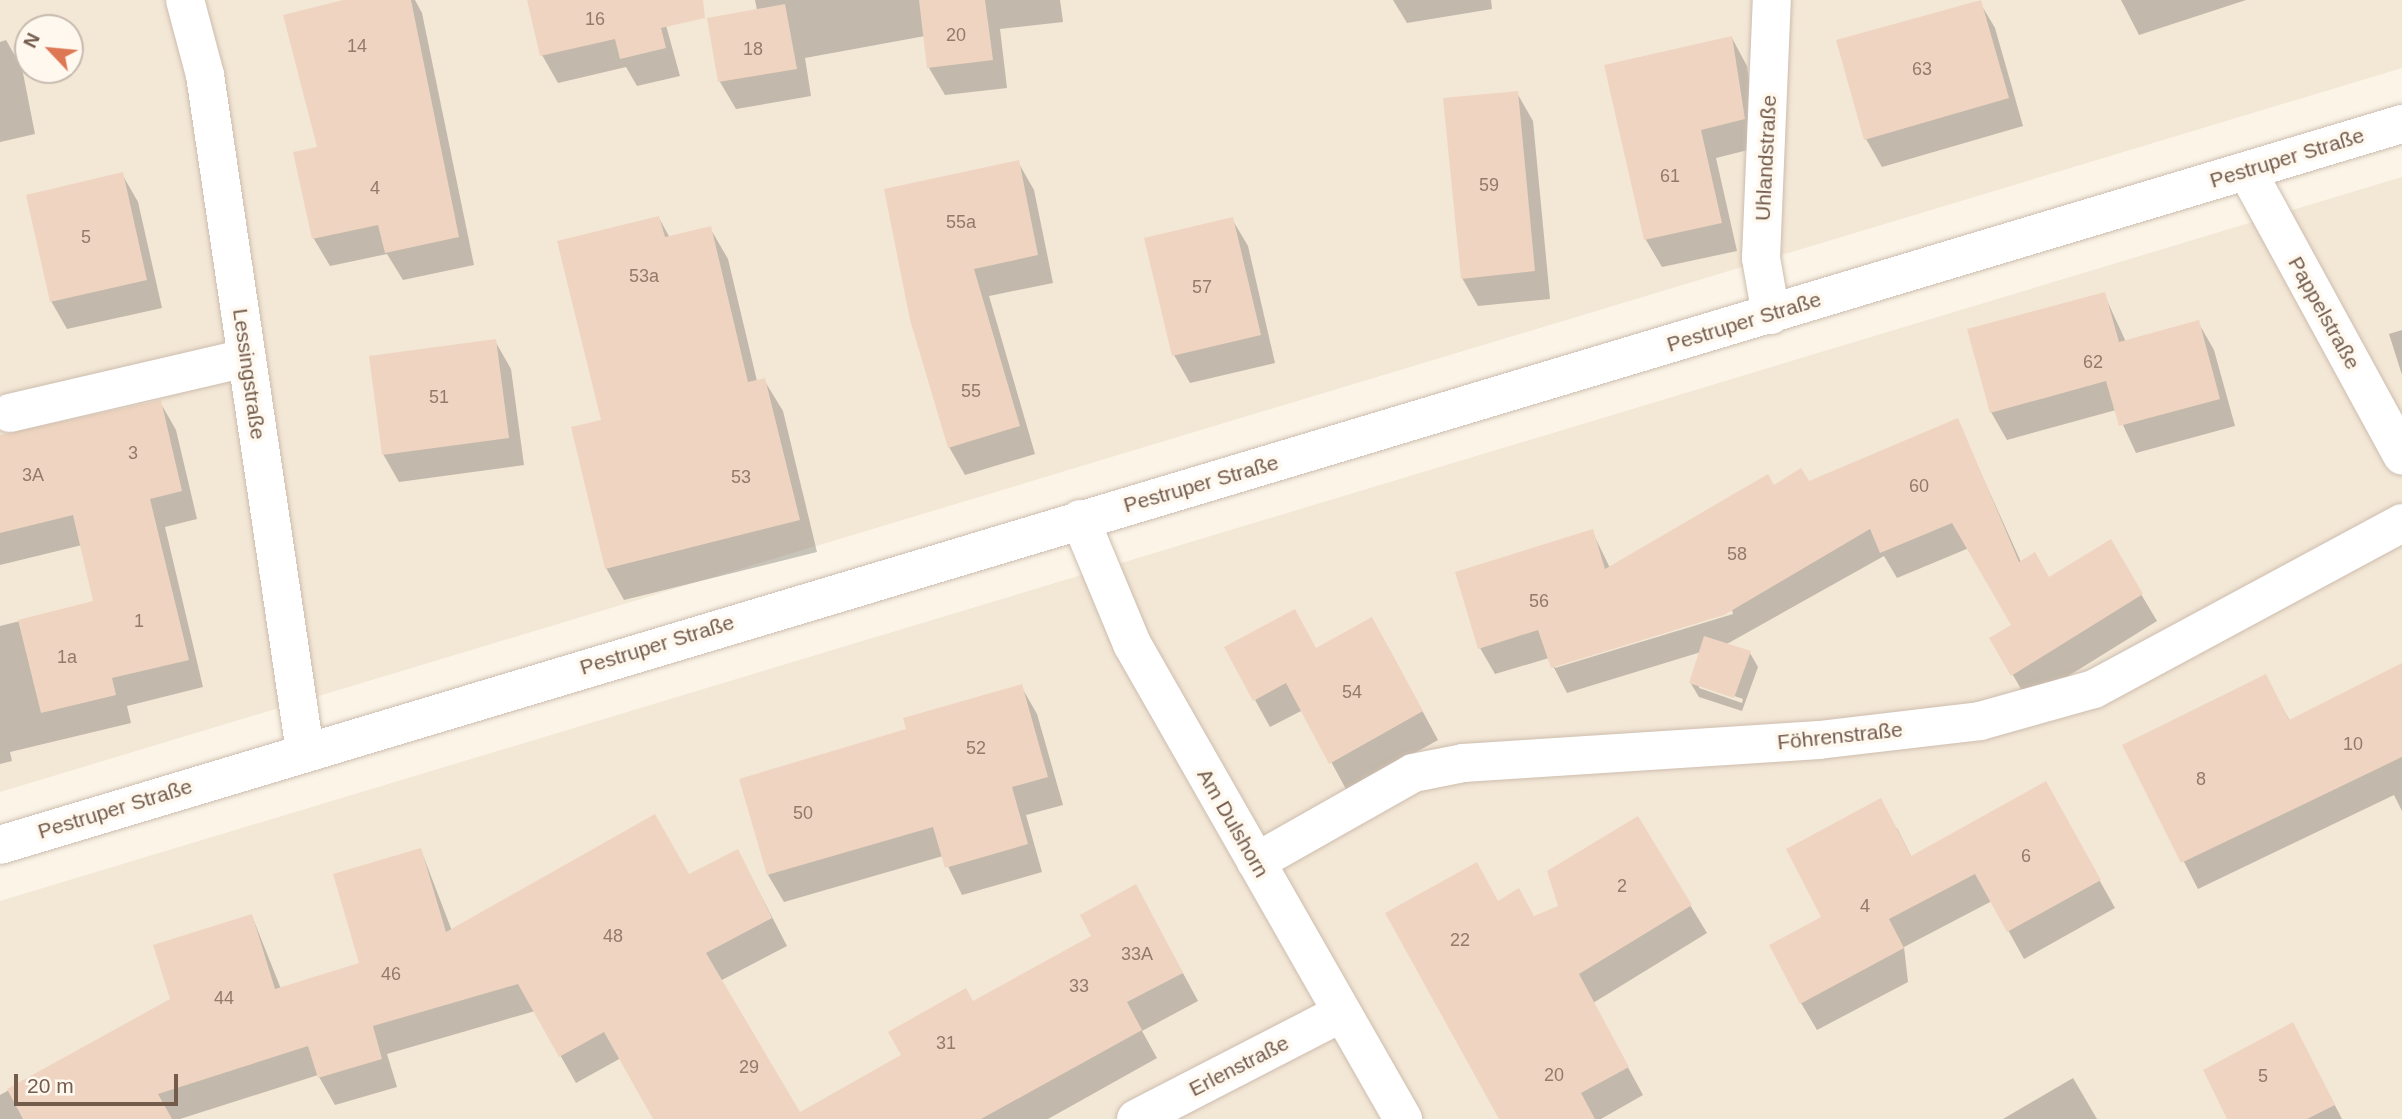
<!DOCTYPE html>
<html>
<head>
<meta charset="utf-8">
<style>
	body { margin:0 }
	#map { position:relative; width:2402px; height:1119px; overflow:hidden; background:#fbf4e7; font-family:Arial,sans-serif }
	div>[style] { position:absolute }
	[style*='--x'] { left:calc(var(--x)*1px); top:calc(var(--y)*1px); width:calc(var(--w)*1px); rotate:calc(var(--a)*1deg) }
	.residential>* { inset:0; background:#f3e7d6 }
	.shadow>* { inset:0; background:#0003 }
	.building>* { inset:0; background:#efd5c1 }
	.roads { filter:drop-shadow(0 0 2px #cdbdae) drop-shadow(0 0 2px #cdbdae) }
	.minor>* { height:38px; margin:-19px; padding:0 19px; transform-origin:19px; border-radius:19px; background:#fff }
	span { translate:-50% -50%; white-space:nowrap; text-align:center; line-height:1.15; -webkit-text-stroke:7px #fef8ee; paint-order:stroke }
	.number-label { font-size:18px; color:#937a6a }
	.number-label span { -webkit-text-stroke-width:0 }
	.street-label { font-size:21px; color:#745c4d }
	.north { position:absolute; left:14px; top:14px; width:70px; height:70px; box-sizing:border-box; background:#fef8ee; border:2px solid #c7baae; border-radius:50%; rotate:296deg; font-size:19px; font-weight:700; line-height:28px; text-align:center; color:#745c4d }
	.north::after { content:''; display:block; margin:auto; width:24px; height:32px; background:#de7854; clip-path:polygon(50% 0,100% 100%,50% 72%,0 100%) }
	.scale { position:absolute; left:14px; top:1074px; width:164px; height:32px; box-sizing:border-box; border:4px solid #745c4d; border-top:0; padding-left:9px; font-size:21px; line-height:24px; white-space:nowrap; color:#745c4d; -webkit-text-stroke:5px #fef8ee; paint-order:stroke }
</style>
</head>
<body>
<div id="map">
	<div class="residential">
		<div style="clip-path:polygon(evenodd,0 0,2402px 0,2402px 68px,0 792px,0 0,28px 28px,70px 28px,70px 70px,28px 70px,28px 28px)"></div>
		<div style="clip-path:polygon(2402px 177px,2402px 1119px,0 1119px,0 901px)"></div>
	</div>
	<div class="shadow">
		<div style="clip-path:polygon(350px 0,415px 0,422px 13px,474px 265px,403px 280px,387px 254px,330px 266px,314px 239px)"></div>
		<div style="clip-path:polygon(529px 0,659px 0,680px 76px,637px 86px,626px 67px,558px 83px,542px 55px)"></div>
		<div style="clip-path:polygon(755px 0,1060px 0,1063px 22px,1000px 29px,1007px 88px,945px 95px,929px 68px,925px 36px,805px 58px,811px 96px,736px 109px,720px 82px,709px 19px,757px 10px)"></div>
		<div style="clip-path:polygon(1393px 0,1491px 0,1492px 9px,1407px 23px)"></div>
		<div style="clip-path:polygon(2121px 0,2246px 0,2139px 35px)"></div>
		<div style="clip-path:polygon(1979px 1px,1995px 28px,2023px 126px,1882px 167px,1866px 139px)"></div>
		<div style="clip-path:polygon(1732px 38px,1747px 66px,1760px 147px,1716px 158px,1737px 251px,1662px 267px,1646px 240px,1606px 66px)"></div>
		<div style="clip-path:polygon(6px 40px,22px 68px,35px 134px,0 142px,0 42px)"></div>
		<div style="clip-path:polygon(1517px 93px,1533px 121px,1550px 299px,1478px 306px,1462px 278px)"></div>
		<div style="clip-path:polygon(1018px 162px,1034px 190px,1053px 283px,989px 296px,1035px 454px,965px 475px,949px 447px,912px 319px)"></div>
		<div style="clip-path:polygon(122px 174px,138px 202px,162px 308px,67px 329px,51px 301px)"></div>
		<div style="clip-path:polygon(659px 218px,670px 238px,710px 228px,728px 259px,757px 381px,764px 380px,783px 411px,817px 552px,624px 600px,606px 568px,604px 421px)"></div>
		<div style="clip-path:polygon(1232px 219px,1248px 246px,1275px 363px,1190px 383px,1174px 355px)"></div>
		<div style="clip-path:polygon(2104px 294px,2126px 342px,2198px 322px,2214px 350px,2235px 426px,2136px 453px,2116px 410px,2007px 440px,1991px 412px)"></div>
		<div style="clip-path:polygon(2402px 330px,2402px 375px,2389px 334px)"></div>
		<div style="clip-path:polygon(495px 341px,511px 369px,524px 465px,399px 482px,383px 454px)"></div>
		<div style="clip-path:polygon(160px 402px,176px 430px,197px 519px,165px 527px,203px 687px,127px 706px,131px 723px,10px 752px,12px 761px,0 764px,0 626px,96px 602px,82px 545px,0 565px,0 438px)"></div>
		<div style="clip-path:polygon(evenodd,1957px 420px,2021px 562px,2049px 579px,2110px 542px,2157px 621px,2028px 701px,1992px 639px,2013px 626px,1969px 548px,1897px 578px,1884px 556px,1725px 645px,1750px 653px,1758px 667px,1742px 711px,1699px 697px,1690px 682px,1701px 652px,1567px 693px,1549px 658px,1495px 674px,1480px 648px,1592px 531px,1610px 568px,1773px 487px,1808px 484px,1957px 420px,1732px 610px,1733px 614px,1555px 668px,1555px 665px,1732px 610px,1957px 420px,1699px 684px,1743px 699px,1742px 703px,1699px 688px,1699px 684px)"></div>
		<div style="clip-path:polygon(1388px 647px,1438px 740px,1347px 791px,1303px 710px,1270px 727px,1255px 700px,1316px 650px)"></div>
		<div style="clip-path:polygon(2402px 665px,2402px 811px,2394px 795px,2198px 889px,2124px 745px,2265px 676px,2290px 721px)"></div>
		<div style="clip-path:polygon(1021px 686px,1037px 714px,1063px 805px,1026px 815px,1042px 872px,962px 895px,943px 856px,784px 902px,768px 875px,909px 730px)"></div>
		<div style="clip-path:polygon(2045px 783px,2115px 908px,2024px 959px,1992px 901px,1904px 947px,1908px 982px,1817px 1030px,1801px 1003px,1824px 917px,1897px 828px,1912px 858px)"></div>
		<div style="clip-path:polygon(1637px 818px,1707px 933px,1593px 1003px,1643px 1095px,1601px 1119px,1501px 1119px,1498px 903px,1534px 918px,1560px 907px)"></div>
		<div style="clip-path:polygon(421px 850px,452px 931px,688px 876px,738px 851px,787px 946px,720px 981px,799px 1115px,903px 1056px,972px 1003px,1151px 914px,1198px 1001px,1142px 1031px,1157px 1058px,1048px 1119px,655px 1119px,621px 1058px,576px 1083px,535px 1011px,387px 1054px,397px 1087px,335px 1105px,318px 1075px,180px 1119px,0 1119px,0 1095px,172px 1000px,252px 916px,281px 989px,361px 964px)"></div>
		<div style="clip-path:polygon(2293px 1024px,2342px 1119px,2229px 1119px)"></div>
		<div style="clip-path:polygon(2073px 1078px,2097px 1119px,2003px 1119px)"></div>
	</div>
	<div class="building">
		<div style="clip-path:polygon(343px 0,411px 0,459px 237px,385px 253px,378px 225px,312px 239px,293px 152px,317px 147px,283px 15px)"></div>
		<div style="clip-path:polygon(527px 0,703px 0,705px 18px,661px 28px,666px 48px,620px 59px,615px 39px,540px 56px)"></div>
		<div style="clip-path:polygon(919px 0,985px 0,993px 60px,927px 68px)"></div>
		<div style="clip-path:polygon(1981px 0,2009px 98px,1864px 140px,1836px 40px)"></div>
		<div style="clip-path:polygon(785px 4px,797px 69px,718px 82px,707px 18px)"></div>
		<div style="clip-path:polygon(1732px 36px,1745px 119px,1701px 130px,1722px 223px,1644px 240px,1604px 65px)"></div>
		<div style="clip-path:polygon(1518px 91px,1535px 271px,1461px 279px,1443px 98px)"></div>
		<div style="clip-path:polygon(1019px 160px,1038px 255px,974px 269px,1020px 426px,948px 448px,910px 320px,884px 189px)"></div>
		<div style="clip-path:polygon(123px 172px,147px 280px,50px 302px,26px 195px)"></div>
		<div style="clip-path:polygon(659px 216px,665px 237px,711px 226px,748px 382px,765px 378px,800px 520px,605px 569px,571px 427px,601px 420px,557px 241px)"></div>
		<div style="clip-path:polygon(1233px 217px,1261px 335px,1172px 356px,1144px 238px)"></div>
		<div style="clip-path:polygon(2105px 292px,2119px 342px,2199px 320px,2220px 399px,2119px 426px,2106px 381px,1990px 413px,1967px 329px)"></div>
		<div style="clip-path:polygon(496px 339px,509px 438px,382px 455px,369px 356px)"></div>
		<div style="clip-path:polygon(161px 400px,182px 491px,150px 499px,189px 660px,112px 678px,116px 695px,41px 713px,18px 620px,93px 601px,73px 515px,0 533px,0 435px)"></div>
		<div style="clip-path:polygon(1958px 418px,2019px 562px,2035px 552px,2049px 577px,2111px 539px,2143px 594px,2011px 676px,1989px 638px,2011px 625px,1952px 523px,1880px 553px,1870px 529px,1724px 615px,1551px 668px,1538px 630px,1478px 649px,1455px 572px,1593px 529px,1605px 569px,1768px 474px,1774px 485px,1801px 468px,1809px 481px)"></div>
		<div style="clip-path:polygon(1295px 609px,1316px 648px,1372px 617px,1423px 711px,1329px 764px,1286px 683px,1253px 701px,1224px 647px)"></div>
		<div style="clip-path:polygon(1704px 636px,1751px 651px,1734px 698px,1689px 683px)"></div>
		<div style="clip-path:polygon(2402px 663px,2402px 757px,2181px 863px,2122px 745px,2266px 674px,2289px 720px)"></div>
		<div style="clip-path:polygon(1022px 684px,1048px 777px,1012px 787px,1028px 844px,945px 868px,933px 827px,767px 875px,739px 779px,906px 729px,903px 718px)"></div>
		<div style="clip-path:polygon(2046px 781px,2101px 880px,2007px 932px,1975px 874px,1889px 919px,1904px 948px,1800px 1004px,1769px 945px,1821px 917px,1786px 849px,1881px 798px,1911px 856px)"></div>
		<div style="clip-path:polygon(655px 814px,689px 874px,738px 849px,772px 918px,706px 953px,800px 1112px,901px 1055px,888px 1032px,966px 988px,973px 1001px,1091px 936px,1080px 915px,1136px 884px,1183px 973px,1127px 1002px,1142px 1030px,981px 1119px,653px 1119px,604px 1032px,559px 1057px,518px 984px,373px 1026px,382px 1059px,318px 1078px,308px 1046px,158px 1094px,172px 1119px,23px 1119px,7px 1089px,170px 999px,153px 945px,252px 914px,275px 989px,359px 963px,333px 874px,421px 848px,446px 932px)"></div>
		<div style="clip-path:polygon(1638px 816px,1692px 905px,1579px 974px,1629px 1067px,1581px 1093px,1595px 1119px,1499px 1119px,1385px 913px,1477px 862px,1498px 901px,1519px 888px,1534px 916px,1558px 906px,1547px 871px)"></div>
		<div style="clip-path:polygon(2293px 1022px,2335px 1105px,2307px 1119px,2227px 1119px,2203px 1070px)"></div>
	</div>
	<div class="roads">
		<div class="minor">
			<div style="--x:185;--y:0;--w:78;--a:75.1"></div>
			<div style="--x:205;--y:75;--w:683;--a:81.59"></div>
			<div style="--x:2247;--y:171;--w:324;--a:61.4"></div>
			<div style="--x:1771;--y:315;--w:58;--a:-100"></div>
			<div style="--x:1761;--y:258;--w:258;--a:-87.6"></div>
			<div style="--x:10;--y:413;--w:242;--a:-13.1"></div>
			<div style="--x:1080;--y:519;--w:135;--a:67.4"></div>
			<div style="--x:1132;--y:644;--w:547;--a:60.29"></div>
			<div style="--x:0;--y:845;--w:2508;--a:-16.71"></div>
			<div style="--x:1256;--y:862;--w:180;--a:-29.5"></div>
			<div style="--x:1413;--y:773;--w:51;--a:-11.3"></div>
			<div style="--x:1463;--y:763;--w:357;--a:-3.7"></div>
			<div style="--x:1819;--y:740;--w:162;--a:-6.7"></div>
			<div style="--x:1980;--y:721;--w:118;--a:-15.7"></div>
			<div style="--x:2094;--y:689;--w:350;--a:-28.3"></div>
			<div style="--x:1136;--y:1119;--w:231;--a:-27.3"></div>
		</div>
	</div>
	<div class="number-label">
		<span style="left:595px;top:19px">16</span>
		<span style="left:956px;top:35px">20</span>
		<span style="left:357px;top:46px">14</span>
		<span style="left:753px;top:49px">18</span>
		<span style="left:1922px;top:69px">63</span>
		<span style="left:1670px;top:176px">61</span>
		<span style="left:1489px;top:185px">59</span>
		<span style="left:375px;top:188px">4</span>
		<span style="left:961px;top:222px">55a</span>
		<span style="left:86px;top:237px">5</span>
		<span style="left:644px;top:276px">53a</span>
		<span style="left:1202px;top:287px">57</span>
		<span style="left:2093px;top:362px">62</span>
		<span style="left:971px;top:391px">55</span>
		<span style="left:439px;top:397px">51</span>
		<span style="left:133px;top:453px">3</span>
		<span style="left:33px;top:475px">3A</span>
		<span style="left:741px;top:477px">53</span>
		<span style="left:1919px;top:486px">60</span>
		<span style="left:1737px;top:554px">58</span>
		<span style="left:1539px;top:601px">56</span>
		<span style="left:139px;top:621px">1</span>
		<span style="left:67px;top:657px">1a</span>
		<span style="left:1352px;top:692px">54</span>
		<span style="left:2353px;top:744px">10</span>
		<span style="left:976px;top:748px">52</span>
		<span style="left:2201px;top:779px">8</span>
		<span style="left:803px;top:813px">50</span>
		<span style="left:2026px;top:856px">6</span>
		<span style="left:1622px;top:886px">2</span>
		<span style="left:1865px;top:906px">4</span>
		<span style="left:613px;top:936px">48</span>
		<span style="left:1460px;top:940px">22</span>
		<span style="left:1137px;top:954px">33A</span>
		<span style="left:391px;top:974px">46</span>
		<span style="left:1079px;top:986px">33</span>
		<span style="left:224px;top:998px">44</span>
		<span style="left:946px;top:1043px">31</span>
		<span style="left:749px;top:1067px">29</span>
		<span style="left:1554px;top:1075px">20</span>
		<span style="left:2263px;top:1076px">5</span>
	</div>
	<div class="street-label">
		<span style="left:1766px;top:158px;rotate:-87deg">Uhlandstraße</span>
		<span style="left:2287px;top:158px;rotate:-17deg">Pestruper Straße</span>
		<span style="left:2324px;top:313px;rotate:61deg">Pappelstraße</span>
		<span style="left:1744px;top:322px;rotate:-17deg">Pestruper Straße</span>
		<span style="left:249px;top:374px;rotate:82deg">Lessingstraße</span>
		<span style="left:1201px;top:484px;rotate:-16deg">Pestruper Straße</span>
		<span style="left:657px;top:645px;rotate:-17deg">Pestruper Straße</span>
		<span style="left:1840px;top:736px;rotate:-6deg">Föhrenstraße</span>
		<span style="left:115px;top:809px;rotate:-17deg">Pestruper Straße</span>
		<span style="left:1233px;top:823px;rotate:60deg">Am Dulshorn</span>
		<span style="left:1239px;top:1066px;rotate:-27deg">Erlenstraße</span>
	</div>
	<div class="north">N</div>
	<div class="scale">20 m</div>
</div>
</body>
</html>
